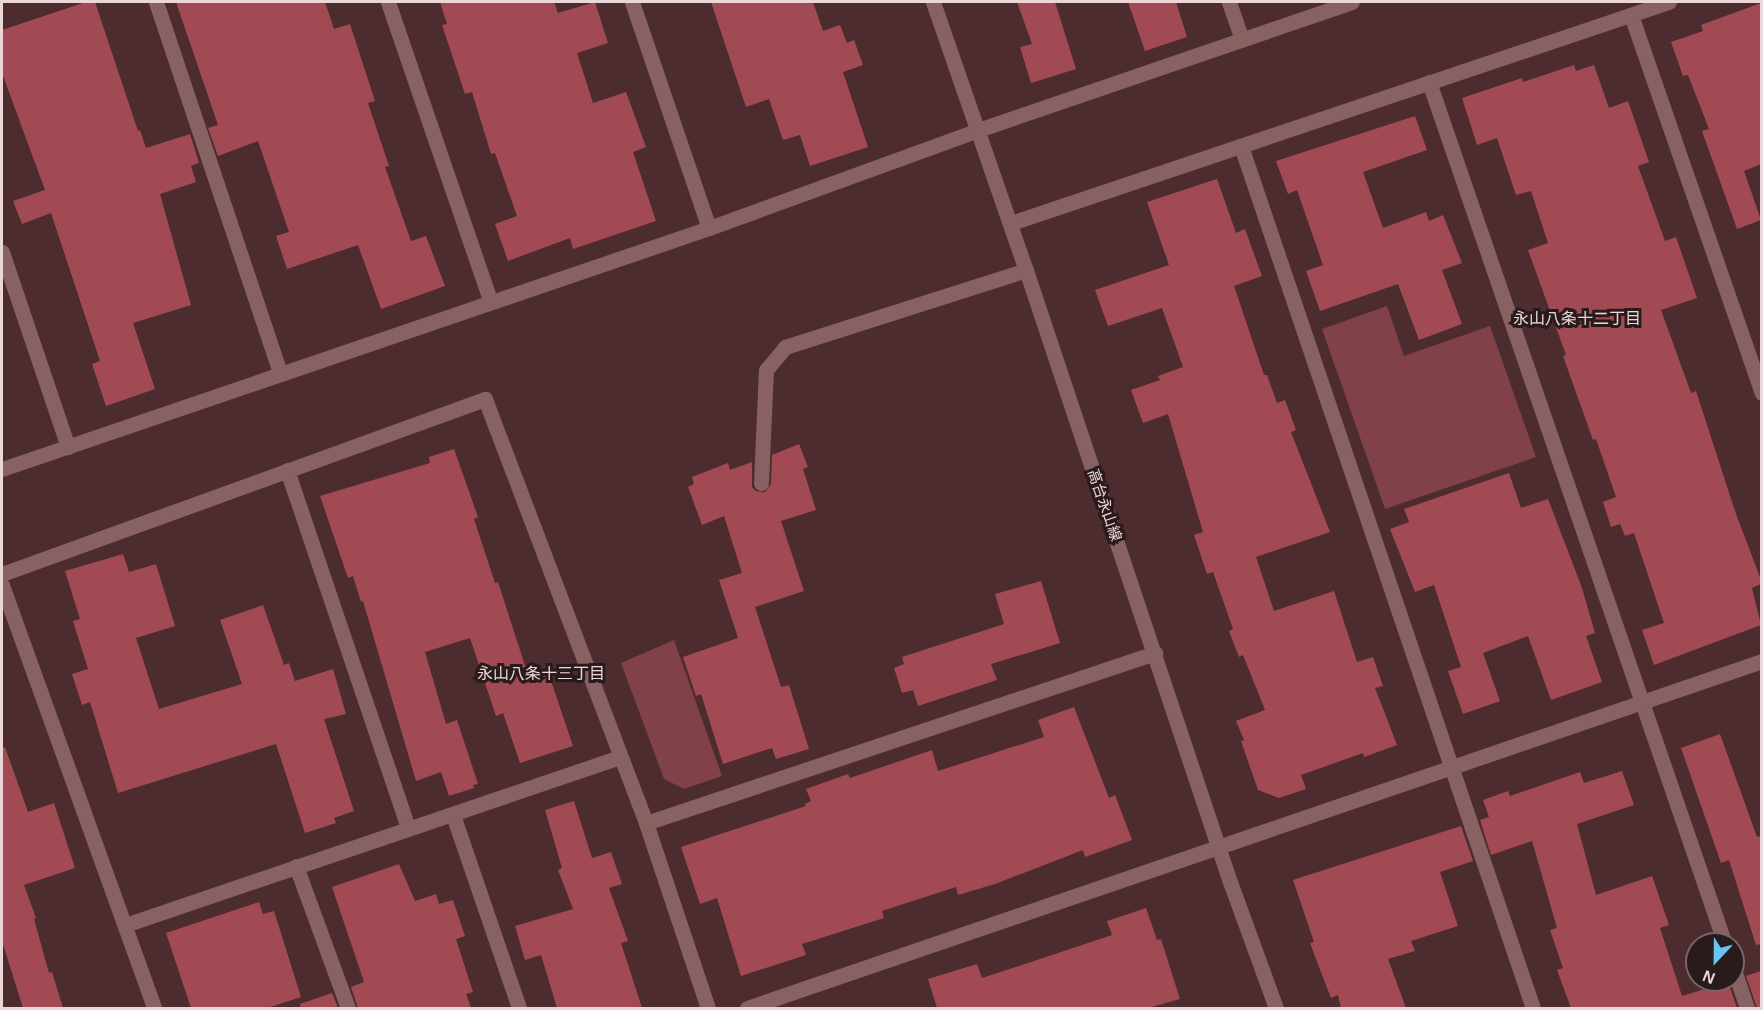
<!DOCTYPE html>
<html>
<head>
<meta charset="utf-8">
<style>
	body { margin:0 }
	#map { position:relative; width:1763px; height:1010px; overflow:hidden; background:#4d2c2f; font-family:Arial,"Noto Sans JP",sans-serif }
	div>[style] { position:absolute }
	[style*='--x'] { left:calc(var(--x)*1px); top:calc(var(--y)*1px); width:calc(var(--w)*1px); rotate:calc(var(--a)*1deg) }
	.green>* { inset:0; background:#814148 }
	.building>* { inset:0; background:#a14a54 }
	.service>* { height:15px; margin:-7.5px; padding:0 7.5px; transform-origin:7.5px; border-radius:7.5px; background:#886163 }
	.minor>* { height:15px; margin:-7.5px; padding:0 7.5px; transform-origin:7.5px; border-radius:7.5px; background:#886163 }
	.tertiary>* { height:15px; margin:-7.5px; padding:0 7.5px; transform-origin:7.5px; border-radius:7.5px; background:#886163 }
	span { translate:-50% -50%; white-space:nowrap; text-align:center; line-height:1.15; -webkit-text-stroke:6px #291a1b; paint-order:stroke }
	.street-label { font-size:15px; color:#ecd7d8 }
	.neighbourhood-label { font-size:16px; color:#ecd7d8 }
	.frame { position:absolute; inset:0; border:3px solid #ecd7d8; pointer-events:none }
	.north { position:absolute; left:1685px; top:932px; width:60px; height:60px; box-sizing:border-box; background:#291a1b; border:2px solid #776667; border-radius:50%; rotate:202deg; font-size:16px; font-weight:700; line-height:24px; text-align:center; color:#ecd7d8 }
	.north::after { content:''; display:block; margin:auto; width:21px; height:27px; background:#68c4f0; clip-path:polygon(50% 0,100% 100%,50% 72%,0 100%) }
</style>
</head>
<body>
<div id="map">
	<div class="green">
		<div style="clip-path:polygon(1387px 306px,1404px 356px,1490px 326px,1536px 457px,1385px 509px,1322px 329px)"></div>
		<div style="clip-path:polygon(674px 640px,722px 776px,684px 789px,664px 779px,621px 663px)"></div>
	</div>
	<div class="building">
		<div style="clip-path:polygon(86px 2px,95px 2px,138px 131px,140px 130px,146px 148px,190px 134px,199px 163px,191px 166px,196px 182px,160px 194px,191px 305px,133px 323px,155px 389px,106px 406px,92px 364px,100px 361px,51px 213px,22px 224px,13px 201px,45px 190px,2px 73px,2px 30px)"></div>
		<div style="clip-path:polygon(176px 2px,325px 2px,334px 29px,350px 24px,375px 101px,368px 103px,389px 166px,385px 167px,411px 241px,426px 236px,445px 286px,381px 309px,358px 245px,287px 269px,276px 236px,289px 232px,258px 141px,218px 156px,208px 128px,218px 125px)"></div>
		<div style="clip-path:polygon(440px 2px,554px 2px,558px 13px,595px 2px,608px 43px,577px 53px,593px 103px,626px 92px,646px 147px,633px 152px,656px 221px,573px 249px,570px 238px,508px 261px,495px 224px,517px 216px,495px 153px,491px 154px,472px 92px,465px 94px,442px 25px,447px 24px)"></div>
		<div style="clip-path:polygon(711px 2px,813px 2px,823px 31px,840px 25px,847px 43px,854px 40px,863px 65px,843px 72px,868px 147px,810px 166px,800px 135px,783px 140px,769px 99px,746px 107px)"></div>
		<div style="clip-path:polygon(1017px 2px,1055px 2px,1076px 69px,1031px 83px,1020px 47px,1032px 44px)"></div>
		<div style="clip-path:polygon(1128px 2px,1176px 2px,1187px 37px,1145px 51px)"></div>
		<div style="clip-path:polygon(1761px 3px,1761px 164px,1744px 171px,1761px 220px,1737px 229px,1702px 131px,1709px 129px,1688px 75px,1683px 76px,1671px 42px,1703px 31px,1701px 25px)"></div>
		<div style="clip-path:polygon(1574px 65px,1576px 71px,1594px 65px,1609px 108px,1628px 101px,1649px 162px,1638px 166px,1665px 241px,1676px 237px,1697px 298px,1661px 310px,1691px 393px,1696px 391px,1736px 514px,1761px 580px,1761px 584px,1752px 588px,1761px 625px,1654px 665px,1642px 630px,1664px 623px,1634px 533px,1625px 536px,1620px 524px,1611px 527px,1603px 502px,1616px 497px,1596px 439px,1593px 440px,1563px 356px,1566px 355px,1528px 250px,1548px 243px,1531px 191px,1516px 195px,1497px 138px,1477px 145px,1462px 98px,1522px 78px,1523px 82px)"></div>
		<div style="clip-path:polygon(1415px 116px,1427px 150px,1363px 172px,1383px 228px,1426px 212px,1429px 221px,1443px 215px,1462px 263px,1442px 270px,1462px 324px,1419px 340px,1398px 284px,1320px 311px,1306px 271px,1323px 265px,1297px 190px,1288px 194px,1276px 161px)"></div>
		<div style="clip-path:polygon(1217px 179px,1236px 233px,1245px 229px,1262px 276px,1234px 286px,1264px 375px,1267px 375px,1277px 403px,1285px 400px,1296px 430px,1291px 432px,1330px 532px,1256px 557px,1274px 611px,1334px 591px,1357px 662px,1373px 657px,1383px 686px,1375px 688px,1397px 745px,1364px 757px,1363px 753px,1301px 775px,1306px 789px,1279px 798px,1258px 790px,1241px 741px,1244px 740px,1236px 721px,1265px 710px,1243px 655px,1239px 657px,1229px 631px,1233px 629px,1213px 572px,1207px 574px,1194px 535px,1203px 532px,1168px 414px,1143px 423px,1131px 390px,1160px 380px,1158px 376px,1183px 367px,1162px 308px,1108px 326px,1095px 290px,1169px 265px,1147px 202px)"></div>
		<div style="clip-path:polygon(799px 444px,808px 467px,803px 469px,816px 510px,781px 521px,804px 591px,755px 607px,781px 687px,789px 685px,809px 749px,776px 759px,772px 748px,723px 764px,701px 694px,696px 696px,683px 657px,738px 638px,719px 580px,742px 573px,724px 516px,702px 525px,688px 487px,694px 484px,692px 477px,728px 463px,730px 470px,752px 462px,752px 487px,756px 491px,765px 492px,771px 484px,772px 455px)"></div>
		<div style="clip-path:polygon(454px 449px,478px 517px,474px 519px,495px 583px,498px 582px,529px 678px,548px 672px,573px 746px,520px 763px,503px 713px,496px 716px,470px 638px,425px 652px,446px 724px,457px 720px,478px 784px,473px 785px,474px 788px,449px 796px,441px 772px,416px 781px,363px 601px,361px 602px,353px 576px,348px 578px,320px 496px,430px 463px,429px 457px)"></div>
		<div style="clip-path:polygon(1509px 473px,1521px 508px,1548px 499px,1582px 588px,1595px 633px,1586px 636px,1602px 682px,1551px 700px,1528px 636px,1483px 653px,1500px 701px,1463px 714px,1448px 671px,1461px 667px,1434px 585px,1415px 592px,1390px 529px,1409px 522px,1404px 509px)"></div>
		<div style="clip-path:polygon(123px 554px,129px 572px,156px 564px,175px 626px,136px 638px,159px 709px,242px 684px,220px 620px,263px 605px,284px 665px,289px 663px,295px 681px,333px 669px,346px 714px,324px 719px,354px 811px,334px 818px,336px 823px,305px 833px,276px 744px,118px 793px,90px 702px,82px 705px,72px 674px,88px 669px,73px 621px,80px 619px,65px 571px)"></div>
		<div style="clip-path:polygon(1041px 581px,1060px 643px,991px 664px,997px 680px,918px 706px,913px 690px,902px 693px,894px 668px,904px 664px,902px 657px,1004px 624px,995px 594px)"></div>
		<div style="clip-path:polygon(1074px 707px,1109px 798px,1115px 795px,1132px 840px,1085px 857px,1083px 850px,995px 884px,958px 895px,956px 887px,882px 911px,884px 918px,802px 944px,806px 955px,741px 976px,717px 898px,700px 904px,681px 847px,806px 806px,805px 804px,811px 801px,806px 789px,848px 774px,850px 778px,932px 750px,938px 771px,1044px 737px,1038px 720px)"></div>
		<div style="clip-path:polygon(1720px 734px,1757px 837px,1761px 836px,1761px 944px,1756px 945px,1729px 860px,1721px 863px,1681px 748px)"></div>
		<div style="clip-path:polygon(5px 747px,28px 812px,54px 803px,75px 868px,24px 885px,36px 918px,34px 919px,49px 973px,52px 972px,63px 1008px,23px 1008px,2px 941px,2px 748px)"></div>
		<div style="clip-path:polygon(1622px 771px,1634px 805px,1577px 824px,1596px 895px,1652px 876px,1669px 925px,1660px 928px,1682px 996px,1728px 982px,1737px 1008px,1571px 1008px,1557px 970px,1563px 968px,1550px 930px,1557px 928px,1532px 841px,1491px 855px,1480px 820px,1489px 817px,1483px 800px,1508px 791px,1510px 796px,1580px 772px,1584px 783px)"></div>
		<div style="clip-path:polygon(574px 801px,592px 858px,611px 852px,622px 884px,609px 888px,628px 941px,621px 943px,642px 1008px,557px 1008px,541px 955px,525px 960px,515px 926px,573px 909px,558px 870px,562px 868px,545px 810px)"></div>
		<div style="clip-path:polygon(1461px 826px,1473px 861px,1440px 872px,1458px 926px,1411px 941px,1415px 951px,1388px 959px,1406px 1008px,1341px 1008px,1338px 995px,1331px 998px,1319px 967px,1310px 943px,1314px 942px,1293px 880px)"></div>
		<div style="clip-path:polygon(399px 864px,415px 901px,436px 894px,439px 904px,453px 900px,465px 936px,456px 939px,473px 992px,466px 994px,471px 1008px,358px 1008px,351px 987px,364px 982px,332px 887px)"></div>
		<div style="clip-path:polygon(259px 902px,263px 914px,274px 911px,301px 997px,267px 1008px,191px 1008px,166px 933px)"></div>
		<div style="clip-path:polygon(1146px 908px,1157px 940px,1161px 939px,1180px 999px,1148px 1008px,937px 1008px,928px 979px,977px 964px,982px 978px,1025px 964px,1112px 935px,1107px 921px)"></div>
		<div style="clip-path:polygon(1761px 971px,1761px 1008px,1757px 1008px,1746px 976px)"></div>
		<div style="clip-path:polygon(332px 993px,338px 1008px,300px 1008px,300px 1004px)"></div>
	</div>
	<div class="service">
		<div style="--x:761;--y:483;--w:113;--a:-87.5"></div>
		<div style="--x:766;--y:370;--w:30;--a:-50"></div>
		<div style="--x:785;--y:347;--w:253;--a:-17.7"></div>
	</div>
	<div class="minor">
		<div style="--x:156;--y:2;--w:391;--a:71.5"></div>
		<div style="--x:388;--y:2;--w:317;--a:71.1"></div>
		<div style="--x:632;--y:2;--w:239;--a:71.2"></div>
		<div style="--x:1229;--y:2;--w:39;--a:71"></div>
		<div style="--x:1631;--y:15;--w:400;--a:70.9"></div>
		<div style="--x:1429;--y:82;--w:911;--a:71.05"></div>
		<div style="--x:1241;--y:146;--w:910;--a:71.29"></div>
		<div style="--x:1011;--y:223;--w:694;--a:-18.57"></div>
		<div style="--x:2;--y:252;--w:206;--a:71.3"></div>
		<div style="--x:2;--y:469;--w:747;--a:-18.82"></div>
		<div style="--x:709;--y:228;--w:286;--a:-20"></div>
		<div style="--x:978;--y:130;--w:395;--a:-18.9"></div>
		<div style="--x:287;--y:470;--w:378;--a:71.3"></div>
		<div style="--x:2;--y:574;--w:514;--a:-19.92"></div>
		<div style="--x:485;--y:399;--w:454;--a:69.2"></div>
		<div style="--x:646;--y:823;--w:195;--a:71.5"></div>
		<div style="--x:2;--y:585;--w:449;--a:70.2"></div>
		<div style="--x:453;--y:815;--w:204;--a:71.1"></div>
		<div style="--x:646;--y:823;--w:537;--a:-18.47"></div>
		<div style="--x:296;--y:866;--w:151;--a:69.9"></div>
		<div style="--x:125;--y:925;--w:523;--a:-18.75"></div>
		<div style="--x:1733;--y:967;--w:43;--a:71.1"></div>
		<div style="--x:747;--y:1008;--w:1073;--a:-18.87"></div>
	</div>
	<div class="tertiary">
		<div style="--x:933;--y:2;--w:284;--a:70.9"></div>
		<div style="--x:1026;--y:270;--w:642;--a:71.57"></div>
		<div style="--x:1229;--y:879;--w:137;--a:70"></div>
	</div>
	<div class="street-label">
		<span style="left:1105px;top:505px;rotate:71deg">高台永山線</span>
	</div>
	<div class="neighbourhood-label">
		<span style="left:1577px;top:319px">永山八条十二丁目</span>
		<span style="left:541px;top:674px">永山八条十三丁目</span>
	</div>
	<div class="frame"></div>
	<div class="north">N</div>
</div>
</body>
</html>
